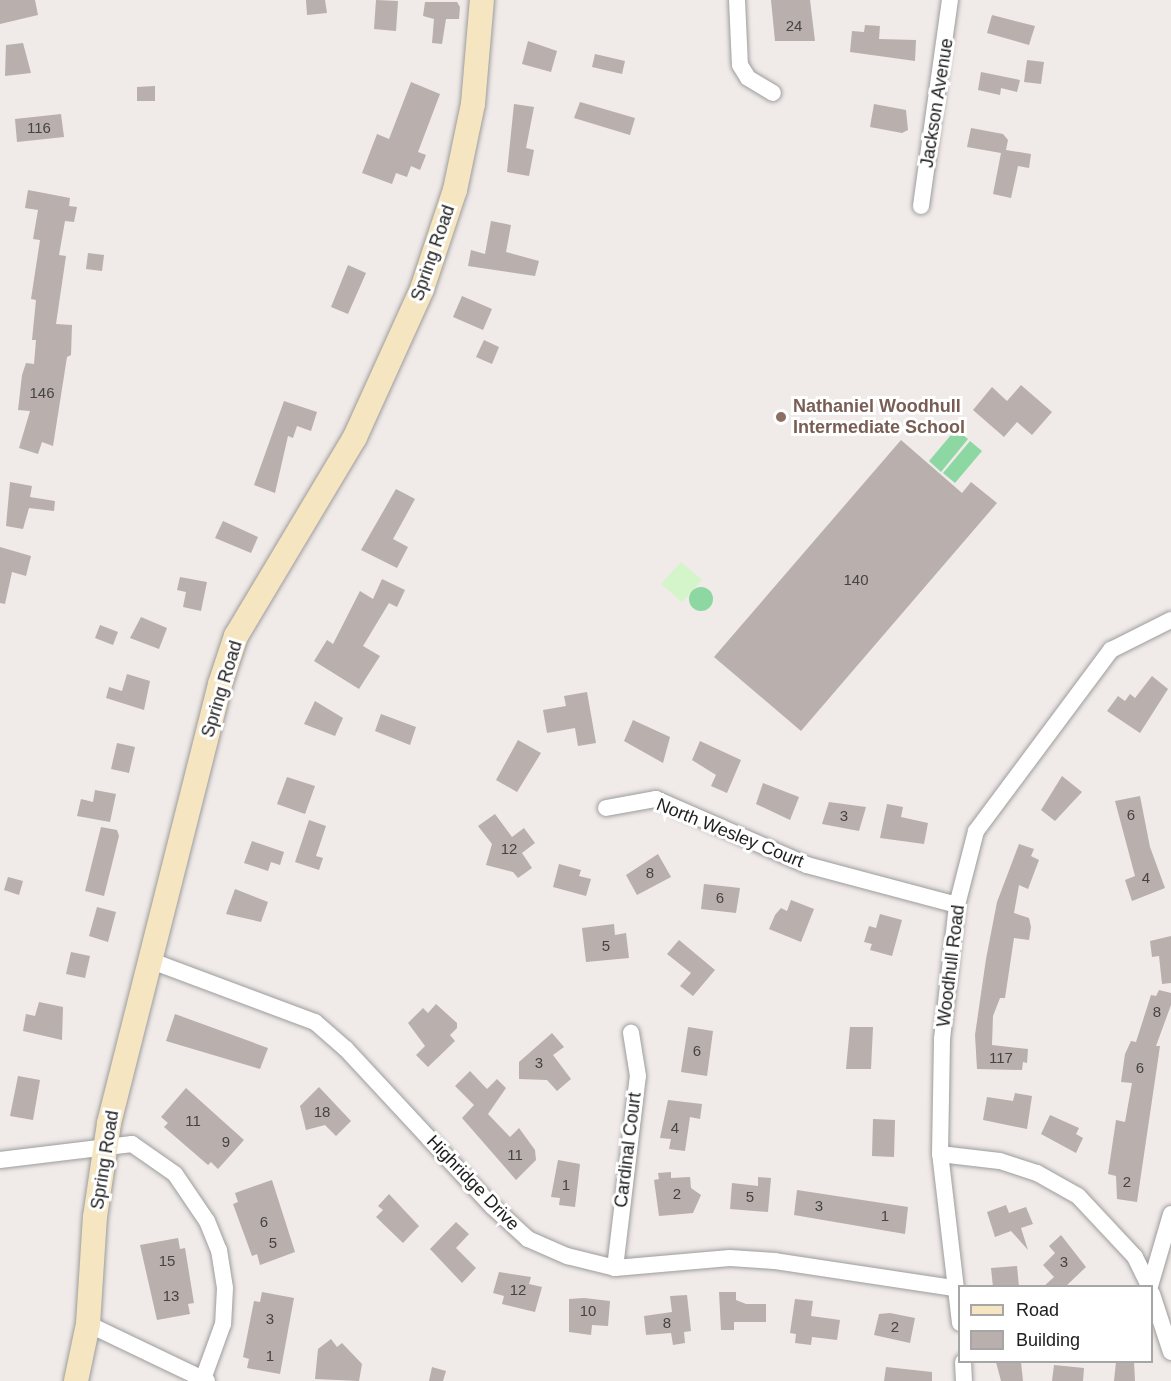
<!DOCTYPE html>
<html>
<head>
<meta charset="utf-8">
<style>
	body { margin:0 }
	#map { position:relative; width:1171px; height:1381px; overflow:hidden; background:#f0eae8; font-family:Helvetica,sans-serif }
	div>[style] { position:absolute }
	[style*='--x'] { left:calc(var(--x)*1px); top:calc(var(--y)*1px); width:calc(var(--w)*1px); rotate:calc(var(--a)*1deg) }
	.park>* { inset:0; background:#d4f5c9 }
	.pitch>* { inset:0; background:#8dd8a2 }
	.round { border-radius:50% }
	.building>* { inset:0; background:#b9afad }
	.roads { filter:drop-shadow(0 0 2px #9d9d9d) drop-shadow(0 0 2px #9d9d9d) }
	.street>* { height:16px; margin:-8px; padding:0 8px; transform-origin:8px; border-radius:8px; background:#fff }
	.secondary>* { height:24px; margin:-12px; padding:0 12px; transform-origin:12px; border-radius:12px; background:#f5e6c1 }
	.dots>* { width:16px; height:16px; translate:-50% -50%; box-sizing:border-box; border:3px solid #fff; border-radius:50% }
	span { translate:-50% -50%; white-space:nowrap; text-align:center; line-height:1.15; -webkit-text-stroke:6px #fff; paint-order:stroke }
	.number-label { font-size:15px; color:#464443 }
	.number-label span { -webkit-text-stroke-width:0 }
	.street-label { font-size:18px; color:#202020 }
	.education-label { font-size:18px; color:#785e54; font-weight:700 }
	.left { translate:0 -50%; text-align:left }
	.legend { position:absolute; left:958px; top:1285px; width:195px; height:78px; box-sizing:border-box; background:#fff; border:2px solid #a6a6a6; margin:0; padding:8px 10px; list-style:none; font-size:18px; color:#202020 }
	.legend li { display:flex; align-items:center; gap:12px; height:30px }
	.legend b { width:30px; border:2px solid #a6a6a6 }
</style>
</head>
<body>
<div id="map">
	<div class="park">
		<div style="clip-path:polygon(681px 562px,702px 580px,682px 602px,661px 584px)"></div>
	</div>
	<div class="pitch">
		<div style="clip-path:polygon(956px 429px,968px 439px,941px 472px,929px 461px)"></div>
		<div style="clip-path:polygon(970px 441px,982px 451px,955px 483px,943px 473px)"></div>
		<div class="round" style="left:689px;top:587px;width:24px;height:24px"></div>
	</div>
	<div class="building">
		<div style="clip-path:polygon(0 0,35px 0,38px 15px,0 24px)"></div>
		<div style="clip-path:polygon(306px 0,325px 0,327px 13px,307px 15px)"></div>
		<div style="clip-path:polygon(376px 0,398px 1px,396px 31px,374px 29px)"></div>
		<div style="clip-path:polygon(771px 0,810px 0,815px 41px,775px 41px)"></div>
		<div style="clip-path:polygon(425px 2px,457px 2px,460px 7px,459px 19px,446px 19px,442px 44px,432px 43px,434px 19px,423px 16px)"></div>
		<div style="clip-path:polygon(992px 15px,1035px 26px,1029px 45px,987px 33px)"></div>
		<div style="clip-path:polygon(865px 25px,880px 26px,879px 39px,916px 40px,915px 61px,850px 52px,852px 31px,864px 32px)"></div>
		<div style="clip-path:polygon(528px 41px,557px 51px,551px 72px,522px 64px)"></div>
		<div style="clip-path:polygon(23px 43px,31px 73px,5px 76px,6px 45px)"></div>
		<div style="clip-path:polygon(595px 54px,625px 61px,622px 74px,592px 67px)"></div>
		<div style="clip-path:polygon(1027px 60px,1044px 62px,1041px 84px,1024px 82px)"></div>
		<div style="clip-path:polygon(981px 72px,1020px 80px,1017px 92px,1001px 88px,1000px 95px,978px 90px)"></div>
		<div style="clip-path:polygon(411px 82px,440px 94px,418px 152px,426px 155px,420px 170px,411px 166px,407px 177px,396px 173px,392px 184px,362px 173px,377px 134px,389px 139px)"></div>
		<div style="clip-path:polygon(155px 86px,155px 101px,137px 101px,137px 87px)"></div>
		<div style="clip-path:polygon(580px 102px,635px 118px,630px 135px,574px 118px)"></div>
		<div style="clip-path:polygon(514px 104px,534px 107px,526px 148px,534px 150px,529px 176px,507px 172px)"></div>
		<div style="clip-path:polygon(874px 104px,906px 110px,908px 130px,902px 133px,870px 127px)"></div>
		<div style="clip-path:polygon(61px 114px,64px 137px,17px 142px,15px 119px)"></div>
		<div style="clip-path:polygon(971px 128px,1003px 134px,1008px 140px,1006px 150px,1031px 154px,1029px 168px,1018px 166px,1011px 198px,993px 194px,1001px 153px,967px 147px)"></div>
		<div style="clip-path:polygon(28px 190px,70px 198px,69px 206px,77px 207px,74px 222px,65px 221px,59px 255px,66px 256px,56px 324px,72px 325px,71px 355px,67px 357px,53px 446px,42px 442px,38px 454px,19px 448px,30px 411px,18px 410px,22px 375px,26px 363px,34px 364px,36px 340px,32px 340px,36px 300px,31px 299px,40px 240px,33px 239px,38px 210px,25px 208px)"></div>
		<div style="clip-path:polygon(491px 221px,511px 225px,506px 252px,539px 261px,535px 276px,468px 266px,471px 250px,485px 254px)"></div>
		<div style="clip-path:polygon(88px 253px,104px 255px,102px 271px,86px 269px)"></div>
		<div style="clip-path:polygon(348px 265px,366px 273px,348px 314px,331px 307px)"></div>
		<div style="clip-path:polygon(462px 296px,492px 309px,483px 330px,453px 317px)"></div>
		<div style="clip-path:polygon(484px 340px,499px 347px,492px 364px,476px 357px)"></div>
		<div style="clip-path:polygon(1021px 385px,1052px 412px,1032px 435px,1017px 422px,1004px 437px,973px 410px,992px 387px,1007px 401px)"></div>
		<div style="clip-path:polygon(284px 401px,317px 412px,311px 431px,297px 426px,293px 438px,288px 436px,275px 493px,254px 485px)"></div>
		<div style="clip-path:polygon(901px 440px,962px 493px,971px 482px,997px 503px,801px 731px,714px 657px)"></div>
		<div style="clip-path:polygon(10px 482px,32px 486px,30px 497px,55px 501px,54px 511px,29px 508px,23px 529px,6px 526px)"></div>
		<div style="clip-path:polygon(396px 489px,415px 499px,393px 539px,408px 547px,397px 568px,361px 550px)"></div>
		<div style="clip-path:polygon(223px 521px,258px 537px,251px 553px,215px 538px)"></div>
		<div style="clip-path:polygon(0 547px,31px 556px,26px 576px,12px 572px,5px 604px,0 603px)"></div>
		<div style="clip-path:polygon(180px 577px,207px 582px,201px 611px,183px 607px,186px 592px,177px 590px)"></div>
		<div style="clip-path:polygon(382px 579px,405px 590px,397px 607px,389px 603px,363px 646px,380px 656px,359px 689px,314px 661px,327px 640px,333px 644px,360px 591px,373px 599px)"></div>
		<div style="clip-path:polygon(141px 617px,167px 628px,159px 649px,130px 638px)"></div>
		<div style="clip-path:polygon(100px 625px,118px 632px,113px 645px,95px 638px)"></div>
		<div style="clip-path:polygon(127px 674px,150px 681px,144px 710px,106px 698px,109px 687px,122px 691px)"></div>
		<div style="clip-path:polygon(1152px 676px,1168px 689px,1140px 733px,1107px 711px,1118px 696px,1125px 701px,1130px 694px,1135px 698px)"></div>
		<div style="clip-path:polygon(587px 692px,596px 743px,578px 746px,575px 728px,547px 733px,543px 710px,566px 706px,564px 696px)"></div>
		<div style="clip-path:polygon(315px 701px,343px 718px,335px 736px,304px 724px)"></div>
		<div style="clip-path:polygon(381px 714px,416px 727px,410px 745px,375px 731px)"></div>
		<div style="clip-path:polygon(633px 720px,670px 737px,663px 763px,624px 741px)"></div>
		<div style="clip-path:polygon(518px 740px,541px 753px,517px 792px,496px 780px)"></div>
		<div style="clip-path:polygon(700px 741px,741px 760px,727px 793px,711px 786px,716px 775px,692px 760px)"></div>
		<div style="clip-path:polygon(117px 743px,135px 747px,129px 773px,111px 769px)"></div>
		<div style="clip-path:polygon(1062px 776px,1082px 792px,1055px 821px,1041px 810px)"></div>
		<div style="clip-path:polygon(287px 777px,315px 786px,305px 814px,277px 804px)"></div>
		<div style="clip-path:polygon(763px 783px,799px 797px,790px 820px,756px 804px)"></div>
		<div style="clip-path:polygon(95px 790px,116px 794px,110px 822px,77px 816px,81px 799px,93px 802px)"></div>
		<div style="clip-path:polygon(1140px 796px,1150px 847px,1165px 888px,1132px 901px,1125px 880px,1135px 876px,1115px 801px)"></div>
		<div style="clip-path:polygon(829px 802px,866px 807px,859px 831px,822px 824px)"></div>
		<div style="clip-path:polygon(887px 804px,903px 807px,901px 817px,928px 823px,924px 844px,880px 838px)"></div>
		<div style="clip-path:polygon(495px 814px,512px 837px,524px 828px,535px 843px,522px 853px,532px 868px,518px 878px,513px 872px,486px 865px,492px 844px,478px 826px)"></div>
		<div style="clip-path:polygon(309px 820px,326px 826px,316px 856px,323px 858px,319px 870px,295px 862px)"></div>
		<div style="clip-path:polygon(101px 827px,117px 830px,119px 836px,104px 896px,85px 891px)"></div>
		<div style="clip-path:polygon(252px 841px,284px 852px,280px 865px,271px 862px,268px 871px,244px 863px)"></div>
		<div style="clip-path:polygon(1019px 844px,1034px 849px,1031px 856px,1039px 860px,1028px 889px,1019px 885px,1014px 913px,1029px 918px,1031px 927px,1029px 940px,1014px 938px,1005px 998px,1000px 998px,993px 1016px,992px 1045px,1028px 1049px,1027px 1063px,1023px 1062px,1022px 1070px,977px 1069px,975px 1035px,986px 959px,997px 902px)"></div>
		<div style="clip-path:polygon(658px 854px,671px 877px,637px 895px,626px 875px)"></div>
		<div style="clip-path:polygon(559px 864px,581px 870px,579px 876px,591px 879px,586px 896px,553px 887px)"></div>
		<div style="clip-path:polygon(8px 877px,23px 881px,19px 895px,4px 890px)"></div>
		<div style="clip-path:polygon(704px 884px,740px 888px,736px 913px,701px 909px)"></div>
		<div style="clip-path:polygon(235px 889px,268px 902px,261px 922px,226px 914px)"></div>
		<div style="clip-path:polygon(791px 900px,814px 909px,801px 942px,769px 929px,775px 915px,781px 908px,787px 911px)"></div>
		<div style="clip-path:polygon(97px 907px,116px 912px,108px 942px,89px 936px)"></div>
		<div style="clip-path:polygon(880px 914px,902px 920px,892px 956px,870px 950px,872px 944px,864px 942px,869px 926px,876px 928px)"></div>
		<div style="clip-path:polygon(614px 924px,615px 935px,626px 933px,629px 958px,586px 962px,582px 928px)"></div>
		<div style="clip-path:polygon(1171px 936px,1171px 983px,1162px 984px,1159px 956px,1152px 957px,1150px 941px)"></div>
		<div style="clip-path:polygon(679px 940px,715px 970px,693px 996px,680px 986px,691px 973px,667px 954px)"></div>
		<div style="clip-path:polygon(71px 952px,90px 956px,85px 978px,66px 974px)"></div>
		<div style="clip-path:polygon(1159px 990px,1171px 993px,1171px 1005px,1156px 1046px,1160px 1046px,1137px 1202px,1117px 1199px,1116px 1176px,1108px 1174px,1116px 1120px,1125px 1122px,1132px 1083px,1121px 1082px,1125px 1054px,1131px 1041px,1136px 1042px,1151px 995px,1156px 996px)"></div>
		<div style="clip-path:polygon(39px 1002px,63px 1007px,62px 1040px,23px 1031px,26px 1014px,35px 1016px)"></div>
		<div style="clip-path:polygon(436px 1004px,457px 1023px,457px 1028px,450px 1035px,455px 1041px,428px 1067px,416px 1055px,425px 1046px,408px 1023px,423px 1008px,428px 1013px)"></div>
		<div style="clip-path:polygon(175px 1014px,268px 1048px,260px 1069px,166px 1041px)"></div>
		<div style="clip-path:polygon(688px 1027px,713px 1031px,707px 1076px,681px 1072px)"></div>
		<div style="clip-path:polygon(850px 1027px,873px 1027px,871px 1069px,846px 1069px)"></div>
		<div style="clip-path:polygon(552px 1033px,564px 1047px,553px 1055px,571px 1079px,557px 1091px,547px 1080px,519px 1079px,519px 1062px)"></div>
		<div style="clip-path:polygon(470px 1071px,487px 1089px,497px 1079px,506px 1088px,488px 1114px,510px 1137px,519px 1128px,535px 1150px,536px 1160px,516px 1180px,462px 1118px,474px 1105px,455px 1086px)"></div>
		<div style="clip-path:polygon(18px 1076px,40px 1080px,33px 1120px,10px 1116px)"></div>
		<div style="clip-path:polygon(319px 1087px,351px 1121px,336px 1136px,325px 1125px,306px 1130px,300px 1106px)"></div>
		<div style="clip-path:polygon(186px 1088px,244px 1140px,218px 1169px,211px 1162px,208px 1165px,164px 1127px,168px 1123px,161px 1117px)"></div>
		<div style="clip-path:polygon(1015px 1093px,1032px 1096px,1027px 1129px,983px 1120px,987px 1097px,1013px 1101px)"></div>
		<div style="clip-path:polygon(668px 1100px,702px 1104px,700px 1119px,690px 1117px,685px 1151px,669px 1149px,671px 1139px,660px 1138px)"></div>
		<div style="clip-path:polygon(1050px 1115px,1079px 1128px,1076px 1134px,1083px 1138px,1076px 1153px,1041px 1134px)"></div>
		<div style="clip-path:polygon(873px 1119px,895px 1120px,894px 1157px,872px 1156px)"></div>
		<div style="clip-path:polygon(558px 1160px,580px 1164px,575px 1207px,559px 1205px,560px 1198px,551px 1197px)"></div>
		<div style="clip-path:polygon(671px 1172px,671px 1178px,690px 1177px,691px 1188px,701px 1195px,693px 1213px,659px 1216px,654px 1180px,659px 1179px,658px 1173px)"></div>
		<div style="clip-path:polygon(758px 1177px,771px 1178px,768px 1212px,730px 1209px,732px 1183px,758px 1186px)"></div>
		<div style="clip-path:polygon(272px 1180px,295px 1252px,260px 1265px,257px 1254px,252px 1256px,233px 1204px,238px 1202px,235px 1193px)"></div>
		<div style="clip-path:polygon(797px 1190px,908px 1207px,905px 1234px,794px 1215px)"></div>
		<div style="clip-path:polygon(389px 1194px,419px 1226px,403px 1243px,376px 1217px,383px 1210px,378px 1206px)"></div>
		<div style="clip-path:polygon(1006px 1205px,1009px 1213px,1026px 1207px,1033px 1224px,1021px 1228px,1028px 1250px,1011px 1231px,995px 1237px,987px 1212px)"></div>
		<div style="clip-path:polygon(456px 1222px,469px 1234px,456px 1248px,476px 1268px,462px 1283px,430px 1249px)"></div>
		<div style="clip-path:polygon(1061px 1235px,1086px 1267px,1065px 1287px,1043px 1287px,1054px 1277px,1043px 1265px,1055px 1253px,1049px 1246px)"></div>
		<div style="clip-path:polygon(178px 1238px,180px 1249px,185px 1248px,194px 1303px,188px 1304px,190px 1314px,157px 1320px,140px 1245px)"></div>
		<div style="clip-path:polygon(1017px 1266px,1019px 1287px,993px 1287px,991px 1268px)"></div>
		<div style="clip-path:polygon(499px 1272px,531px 1277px,529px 1284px,542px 1287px,535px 1312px,502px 1304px,504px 1296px,493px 1293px)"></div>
		<div style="clip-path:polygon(262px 1292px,294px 1298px,280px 1374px,247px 1368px,249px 1359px,243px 1357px,254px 1301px,260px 1302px)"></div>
		<div style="clip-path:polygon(719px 1292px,736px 1292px,736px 1300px,746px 1304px,766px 1304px,766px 1322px,734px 1322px,734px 1330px,721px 1330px)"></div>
		<div style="clip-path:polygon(687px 1295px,691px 1331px,684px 1332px,685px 1343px,673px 1345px,671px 1333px,646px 1335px,644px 1316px,672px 1312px,670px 1296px)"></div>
		<div style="clip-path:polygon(584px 1298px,610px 1301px,608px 1326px,592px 1325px,591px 1335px,569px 1332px,569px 1299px)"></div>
		<div style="clip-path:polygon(795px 1299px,813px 1301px,811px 1316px,840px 1320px,837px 1340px,812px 1337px,811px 1345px,795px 1343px,796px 1334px,790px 1333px)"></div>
		<div style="clip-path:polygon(890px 1313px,915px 1318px,910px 1343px,874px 1335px,879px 1314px)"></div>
		<div style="clip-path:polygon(331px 1339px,337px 1347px,342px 1343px,362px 1364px,359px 1381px,315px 1379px,318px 1349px)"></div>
		<div style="clip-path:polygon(996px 1362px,1021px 1362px,1023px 1381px,1001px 1381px)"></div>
		<div style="clip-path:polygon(1116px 1362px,1134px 1362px,1135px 1381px,1114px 1381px)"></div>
		<div style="clip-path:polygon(1054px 1365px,1084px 1368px,1083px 1381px,1052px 1381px)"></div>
		<div style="clip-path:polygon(432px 1367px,446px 1371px,443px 1381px,429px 1381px)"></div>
		<div style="clip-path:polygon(886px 1367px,932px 1372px,932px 1381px,884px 1381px)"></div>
	</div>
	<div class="roads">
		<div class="street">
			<div style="--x:737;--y:0;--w:65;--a:87.4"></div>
			<div style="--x:740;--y:65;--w:15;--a:58"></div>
			<div style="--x:748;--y:78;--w:29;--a:31"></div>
			<div style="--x:921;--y:206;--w:208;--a:-82"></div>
			<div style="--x:606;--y:808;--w:51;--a:-10.2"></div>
			<div style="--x:656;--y:799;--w:165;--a:23.6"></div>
			<div style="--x:807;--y:865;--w:155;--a:14.9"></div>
			<div style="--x:149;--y:960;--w:177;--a:20.5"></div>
			<div style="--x:315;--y:1022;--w:41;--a:41.1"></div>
			<div style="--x:346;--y:1049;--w:214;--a:47.1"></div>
			<div style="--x:492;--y:1206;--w:49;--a:42.5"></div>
			<div style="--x:528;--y:1239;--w:43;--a:23.6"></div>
			<div style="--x:567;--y:1256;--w:49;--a:14"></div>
			<div style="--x:615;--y:1268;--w:115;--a:-5"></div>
			<div style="--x:730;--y:1258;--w:45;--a:3.8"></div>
			<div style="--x:775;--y:1261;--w:180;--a:8.6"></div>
			<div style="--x:940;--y:1154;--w:60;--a:6.7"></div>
			<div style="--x:1000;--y:1161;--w:39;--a:18"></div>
			<div style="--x:1037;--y:1173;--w:47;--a:29.3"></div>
			<div style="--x:1078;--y:1196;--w:83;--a:46.9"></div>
			<div style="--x:1135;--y:1257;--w:32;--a:64"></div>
			<div style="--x:0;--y:1160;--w:133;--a:-6.9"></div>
			<div style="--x:132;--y:1144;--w:52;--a:34.9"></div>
			<div style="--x:175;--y:1174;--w:57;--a:55.8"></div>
			<div style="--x:207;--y:1221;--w:31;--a:68"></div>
			<div style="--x:219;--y:1250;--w:38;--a:81"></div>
			<div style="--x:225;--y:1288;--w:36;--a:93"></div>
			<div style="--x:223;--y:1324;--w:59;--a:110"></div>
			<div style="--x:615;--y:1268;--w:193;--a:-83.2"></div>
			<div style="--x:638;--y:1076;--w:44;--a:-99.2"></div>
			<div style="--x:1150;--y:1286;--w:75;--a:-73.7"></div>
			<div style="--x:1152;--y:1294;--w:61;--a:71.9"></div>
			<div style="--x:960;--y:1323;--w:170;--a:-96.7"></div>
			<div style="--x:940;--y:1154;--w:115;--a:-89"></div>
			<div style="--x:942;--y:1039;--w:135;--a:-83.6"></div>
			<div style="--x:957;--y:905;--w:76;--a:-75.6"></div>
			<div style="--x:976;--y:831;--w:226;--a:-53.3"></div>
			<div style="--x:1111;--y:650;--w:67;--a:-26.6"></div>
			<div style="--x:88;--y:1324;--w:132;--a:25.6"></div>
			<div style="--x:963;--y:1362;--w:19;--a:87"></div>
		</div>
		<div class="secondary">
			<div style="--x:76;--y:1381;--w:58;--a:-78.1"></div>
			<div style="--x:88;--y:1324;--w:107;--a:-86.3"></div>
			<div style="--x:95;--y:1217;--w:95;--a:-81.5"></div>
			<div style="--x:109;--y:1123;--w:453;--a:-75.8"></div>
			<div style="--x:220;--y:684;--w:51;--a:-71.6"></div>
			<div style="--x:236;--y:636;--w:232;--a:-59.1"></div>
			<div style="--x:355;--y:437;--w:162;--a:-65.6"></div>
			<div style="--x:422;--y:289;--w:104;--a:-71.6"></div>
			<div style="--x:455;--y:190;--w:88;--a:-78.2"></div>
			<div style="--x:473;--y:104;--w:104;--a:-85.1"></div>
		</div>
	</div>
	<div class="dots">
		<div style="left:781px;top:417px;background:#8d6e63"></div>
	</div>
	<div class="number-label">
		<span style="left:794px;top:26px">24</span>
		<span style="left:39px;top:128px">116</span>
		<span style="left:42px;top:393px">146</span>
		<span style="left:856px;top:580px">140</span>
		<span style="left:1131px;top:815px">6</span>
		<span style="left:844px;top:816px">3</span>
		<span style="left:509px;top:849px">12</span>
		<span style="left:650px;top:873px">8</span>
		<span style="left:1146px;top:878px">4</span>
		<span style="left:720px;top:898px">6</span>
		<span style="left:606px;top:946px">5</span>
		<span style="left:1157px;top:1012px">8</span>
		<span style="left:697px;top:1051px">6</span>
		<span style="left:1001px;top:1058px">117</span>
		<span style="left:539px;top:1063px">3</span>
		<span style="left:1140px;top:1068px">6</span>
		<span style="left:322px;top:1112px">18</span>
		<span style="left:193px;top:1121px">11</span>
		<span style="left:675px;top:1128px">4</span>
		<span style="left:226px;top:1142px">9</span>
		<span style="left:515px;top:1155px">11</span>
		<span style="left:1127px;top:1182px">2</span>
		<span style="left:566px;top:1185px">1</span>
		<span style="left:677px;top:1194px">2</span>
		<span style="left:750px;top:1197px">5</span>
		<span style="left:819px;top:1206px">3</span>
		<span style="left:885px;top:1216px">1</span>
		<span style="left:264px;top:1222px">6</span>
		<span style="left:273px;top:1243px">5</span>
		<span style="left:167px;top:1261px">15</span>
		<span style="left:1064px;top:1262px">3</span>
		<span style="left:518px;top:1290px">12</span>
		<span style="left:171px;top:1296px">13</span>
		<span style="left:588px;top:1311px">10</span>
		<span style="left:270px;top:1319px">3</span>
		<span style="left:667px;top:1323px">8</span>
		<span style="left:895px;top:1327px">2</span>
		<span style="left:270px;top:1356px">1</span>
	</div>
	<div class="street-label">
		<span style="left:937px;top:103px;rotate:-81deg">Jackson Avenue</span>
		<span style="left:433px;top:253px;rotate:-71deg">Spring Road</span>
		<span style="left:222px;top:689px;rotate:-73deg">Spring Road</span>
		<span style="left:730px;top:833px;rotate:22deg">North Wesley Court</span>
		<span style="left:951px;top:966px;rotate:-83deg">Woodhull Road</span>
		<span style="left:628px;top:1150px;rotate:-83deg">Cardinal Court</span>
		<span style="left:105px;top:1160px;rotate:-81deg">Spring Road</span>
		<span style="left:473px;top:1183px;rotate:46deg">Highridge Drive</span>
	</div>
	<div class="education-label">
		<span class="left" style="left:793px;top:417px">Nathaniel Woodhull<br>Intermediate School</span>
	</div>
	<ul class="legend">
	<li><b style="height:8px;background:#f5e6c1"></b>Road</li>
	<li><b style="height:16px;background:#b9afad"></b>Building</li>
	</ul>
</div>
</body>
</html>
